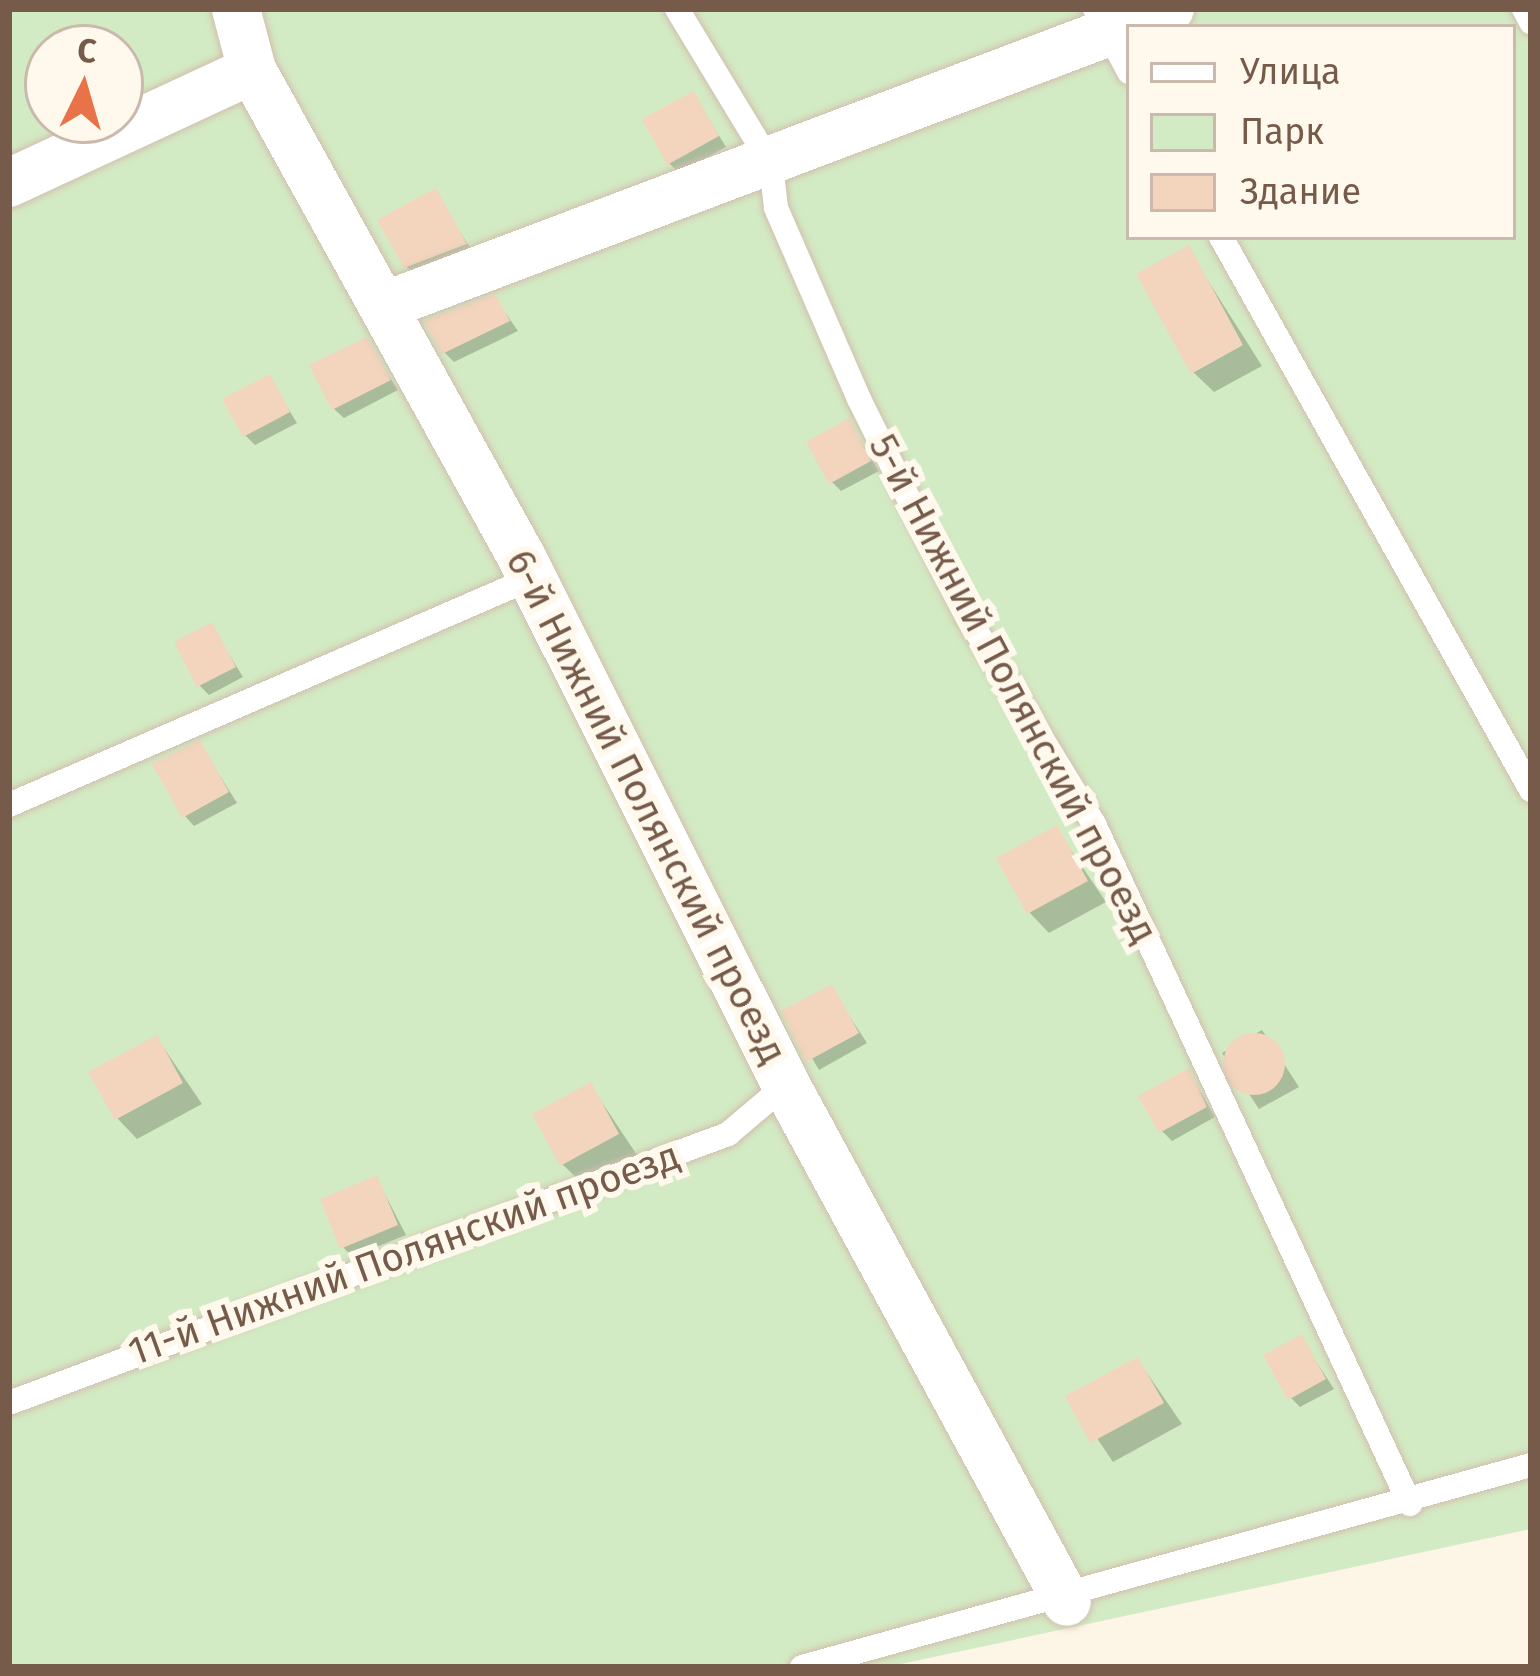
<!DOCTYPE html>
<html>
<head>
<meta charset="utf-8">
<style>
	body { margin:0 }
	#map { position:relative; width:1540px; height:1676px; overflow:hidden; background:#fdf5e6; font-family:"Fira Sans",sans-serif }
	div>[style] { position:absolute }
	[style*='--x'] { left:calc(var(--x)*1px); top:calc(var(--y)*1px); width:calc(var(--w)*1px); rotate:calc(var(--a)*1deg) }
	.green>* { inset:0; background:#d3ebc4 }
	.shadow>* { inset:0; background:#0003 }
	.building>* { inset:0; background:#f3d4bd }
	.round { border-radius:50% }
	.roads { filter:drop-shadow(0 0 3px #d1bfae) drop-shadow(0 0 3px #d1bfae) }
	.service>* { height:24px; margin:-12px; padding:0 12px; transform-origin:12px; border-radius:12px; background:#fff }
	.minor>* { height:48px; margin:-24px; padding:0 24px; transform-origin:24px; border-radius:24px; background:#fff }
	span { translate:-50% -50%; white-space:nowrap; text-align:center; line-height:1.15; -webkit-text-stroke:12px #fff9ed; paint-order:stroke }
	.street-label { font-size:39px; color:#775b4a }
	.frame { position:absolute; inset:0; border:12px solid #775b4a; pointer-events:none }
	.legend { position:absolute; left:1126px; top:24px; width:390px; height:216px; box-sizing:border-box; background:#fff9ed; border:3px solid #c9baac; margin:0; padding:15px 21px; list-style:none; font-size:36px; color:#775b4a }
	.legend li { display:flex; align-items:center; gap:24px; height:60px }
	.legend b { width:60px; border:3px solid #c9baac }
	.north { position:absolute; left:24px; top:24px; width:120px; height:120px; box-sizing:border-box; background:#fff9ed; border:3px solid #c9baac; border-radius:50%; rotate:5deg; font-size:33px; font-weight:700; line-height:48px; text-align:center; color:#775b4a }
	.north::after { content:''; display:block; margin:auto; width:42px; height:54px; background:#e97249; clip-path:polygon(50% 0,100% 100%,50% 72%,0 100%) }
</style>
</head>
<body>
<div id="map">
	<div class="green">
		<div style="clip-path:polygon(evenodd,9px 9px,1531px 9px,1531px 1529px,887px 1667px,9px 1667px,9px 9px,1129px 27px,1513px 27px,1513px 237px,1129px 237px,1129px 27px,9px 9px,48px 48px,120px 48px,120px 120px,48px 120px,48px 48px)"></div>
	</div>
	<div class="shadow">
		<div style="clip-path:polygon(694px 95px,726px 147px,679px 173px,669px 163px)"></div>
		<div style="clip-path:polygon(435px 192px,474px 254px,416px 276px,406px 266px)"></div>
		<div style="clip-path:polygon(1188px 249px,1262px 366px,1214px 392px,1193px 372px)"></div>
		<div style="clip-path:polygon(495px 298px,518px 331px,454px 362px,444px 352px)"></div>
		<div style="clip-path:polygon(366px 340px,398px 390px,344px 418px,334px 409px)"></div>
		<div style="clip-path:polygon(269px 378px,297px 423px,255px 445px,245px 435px)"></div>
		<div style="clip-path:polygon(849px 422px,879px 471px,841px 491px,832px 482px)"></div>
		<div style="clip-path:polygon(211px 625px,243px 677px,209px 695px,200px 686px)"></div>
		<div style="clip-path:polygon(200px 744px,237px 803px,194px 826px,185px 816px)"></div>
		<div style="clip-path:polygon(1056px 828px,1106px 902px,1049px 933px,1029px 912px)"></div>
		<div style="clip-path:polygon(831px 988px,867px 1043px,819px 1070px,785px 1012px)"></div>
		<div style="clip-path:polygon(1262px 1030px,1299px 1087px,1259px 1109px,1222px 1053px)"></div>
		<div style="clip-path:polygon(157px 1038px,202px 1104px,137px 1139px,117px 1118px)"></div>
		<div style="clip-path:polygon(1189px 1072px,1215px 1117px,1172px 1141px,1162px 1131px)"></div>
		<div style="clip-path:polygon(591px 1086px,637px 1155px,583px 1184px,562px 1164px)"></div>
		<div style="clip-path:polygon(377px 1179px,406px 1235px,352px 1257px,343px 1247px)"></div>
		<div style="clip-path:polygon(1301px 1338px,1334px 1389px,1300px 1407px,1291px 1398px)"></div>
		<div style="clip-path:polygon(1138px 1360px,1182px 1424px,1113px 1462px,1069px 1397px)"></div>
	</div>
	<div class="building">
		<div style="clip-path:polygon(694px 91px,719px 136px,667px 165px,642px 119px)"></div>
		<div style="clip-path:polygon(436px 188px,467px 244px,404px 268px,377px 220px)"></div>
		<div style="clip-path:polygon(1189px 245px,1243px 345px,1191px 374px,1136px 274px)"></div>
		<div style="clip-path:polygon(495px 294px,510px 321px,442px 354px,424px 321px)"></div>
		<div style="clip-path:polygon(367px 337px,391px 380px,332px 410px,309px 365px)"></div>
		<div style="clip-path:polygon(270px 374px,290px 412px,243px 437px,222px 399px)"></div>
		<div style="clip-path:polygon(849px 418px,871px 461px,829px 484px,806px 442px)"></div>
		<div style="clip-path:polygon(212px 622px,236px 667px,197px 687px,174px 642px)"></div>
		<div style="clip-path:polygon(200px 740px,229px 792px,182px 818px,152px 764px)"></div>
		<div style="clip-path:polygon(1057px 825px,1088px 881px,1027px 914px,996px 858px)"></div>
		<div style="clip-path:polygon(832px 984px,859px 1033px,806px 1062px,781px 1011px)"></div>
		<div class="round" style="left:1223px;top:1033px;width:62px;height:62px"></div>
		<div style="clip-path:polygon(157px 1035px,183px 1083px,115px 1120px,88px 1072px)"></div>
		<div style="clip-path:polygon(1189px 1068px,1207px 1107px,1159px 1133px,1138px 1096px)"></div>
		<div style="clip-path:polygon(591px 1082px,619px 1134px,560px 1166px,532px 1114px)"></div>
		<div style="clip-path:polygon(377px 1175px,398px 1225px,340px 1249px,320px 1199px)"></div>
		<div style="clip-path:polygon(1302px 1334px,1326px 1379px,1288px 1400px,1263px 1355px)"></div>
		<div style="clip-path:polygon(1138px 1357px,1164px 1403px,1090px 1443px,1065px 1396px)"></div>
	</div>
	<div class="roads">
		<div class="service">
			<div style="--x:677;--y:9;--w:181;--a:58.8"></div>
			<div style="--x:771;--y:164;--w:44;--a:83.5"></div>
			<div style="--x:776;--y:208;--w:208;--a:66.5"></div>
			<div style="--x:859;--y:399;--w:242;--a:63.5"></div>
			<div style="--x:967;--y:616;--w:244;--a:58.6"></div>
			<div style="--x:1094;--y:824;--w:750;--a:65.08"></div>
			<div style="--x:1095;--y:9;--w:72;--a:61.6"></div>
			<div style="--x:1524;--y:9;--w:15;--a:62"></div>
			<div style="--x:1221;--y:237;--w:634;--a:60.73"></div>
			<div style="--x:9;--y:805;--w:570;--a:-23.46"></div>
			<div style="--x:9;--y:1403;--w:768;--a:-20.51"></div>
			<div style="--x:728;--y:1134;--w:76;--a:-40.2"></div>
			<div style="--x:802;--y:1667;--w:756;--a:-15.49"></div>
		</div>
		<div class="minor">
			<div style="--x:236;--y:9;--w:63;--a:75.3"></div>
			<div style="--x:252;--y:70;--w:555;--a:61.04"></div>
			<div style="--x:521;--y:556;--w:592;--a:63.39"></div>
			<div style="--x:786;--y:1085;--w:588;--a:61.48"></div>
			<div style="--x:9;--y:183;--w:268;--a:-24.9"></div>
			<div style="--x:384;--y:306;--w:840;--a:-20.7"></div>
		</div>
	</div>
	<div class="street-label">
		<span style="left:1013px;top:689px;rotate:62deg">5-й Нижний Полянский проезд</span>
		<span style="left:646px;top:807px;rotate:63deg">6-й Нижний Полянский проезд</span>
		<span style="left:404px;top:1254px;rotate:-20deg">11-й Нижний Полянский проезд</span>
	</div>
	<div class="frame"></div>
	<ul class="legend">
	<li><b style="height:15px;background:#fff"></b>Улица</li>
	<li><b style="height:33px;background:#d3ebc4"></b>Парк</li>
	<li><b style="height:33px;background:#f3d4bd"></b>Здание</li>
	</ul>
	<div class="north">С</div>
</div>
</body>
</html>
